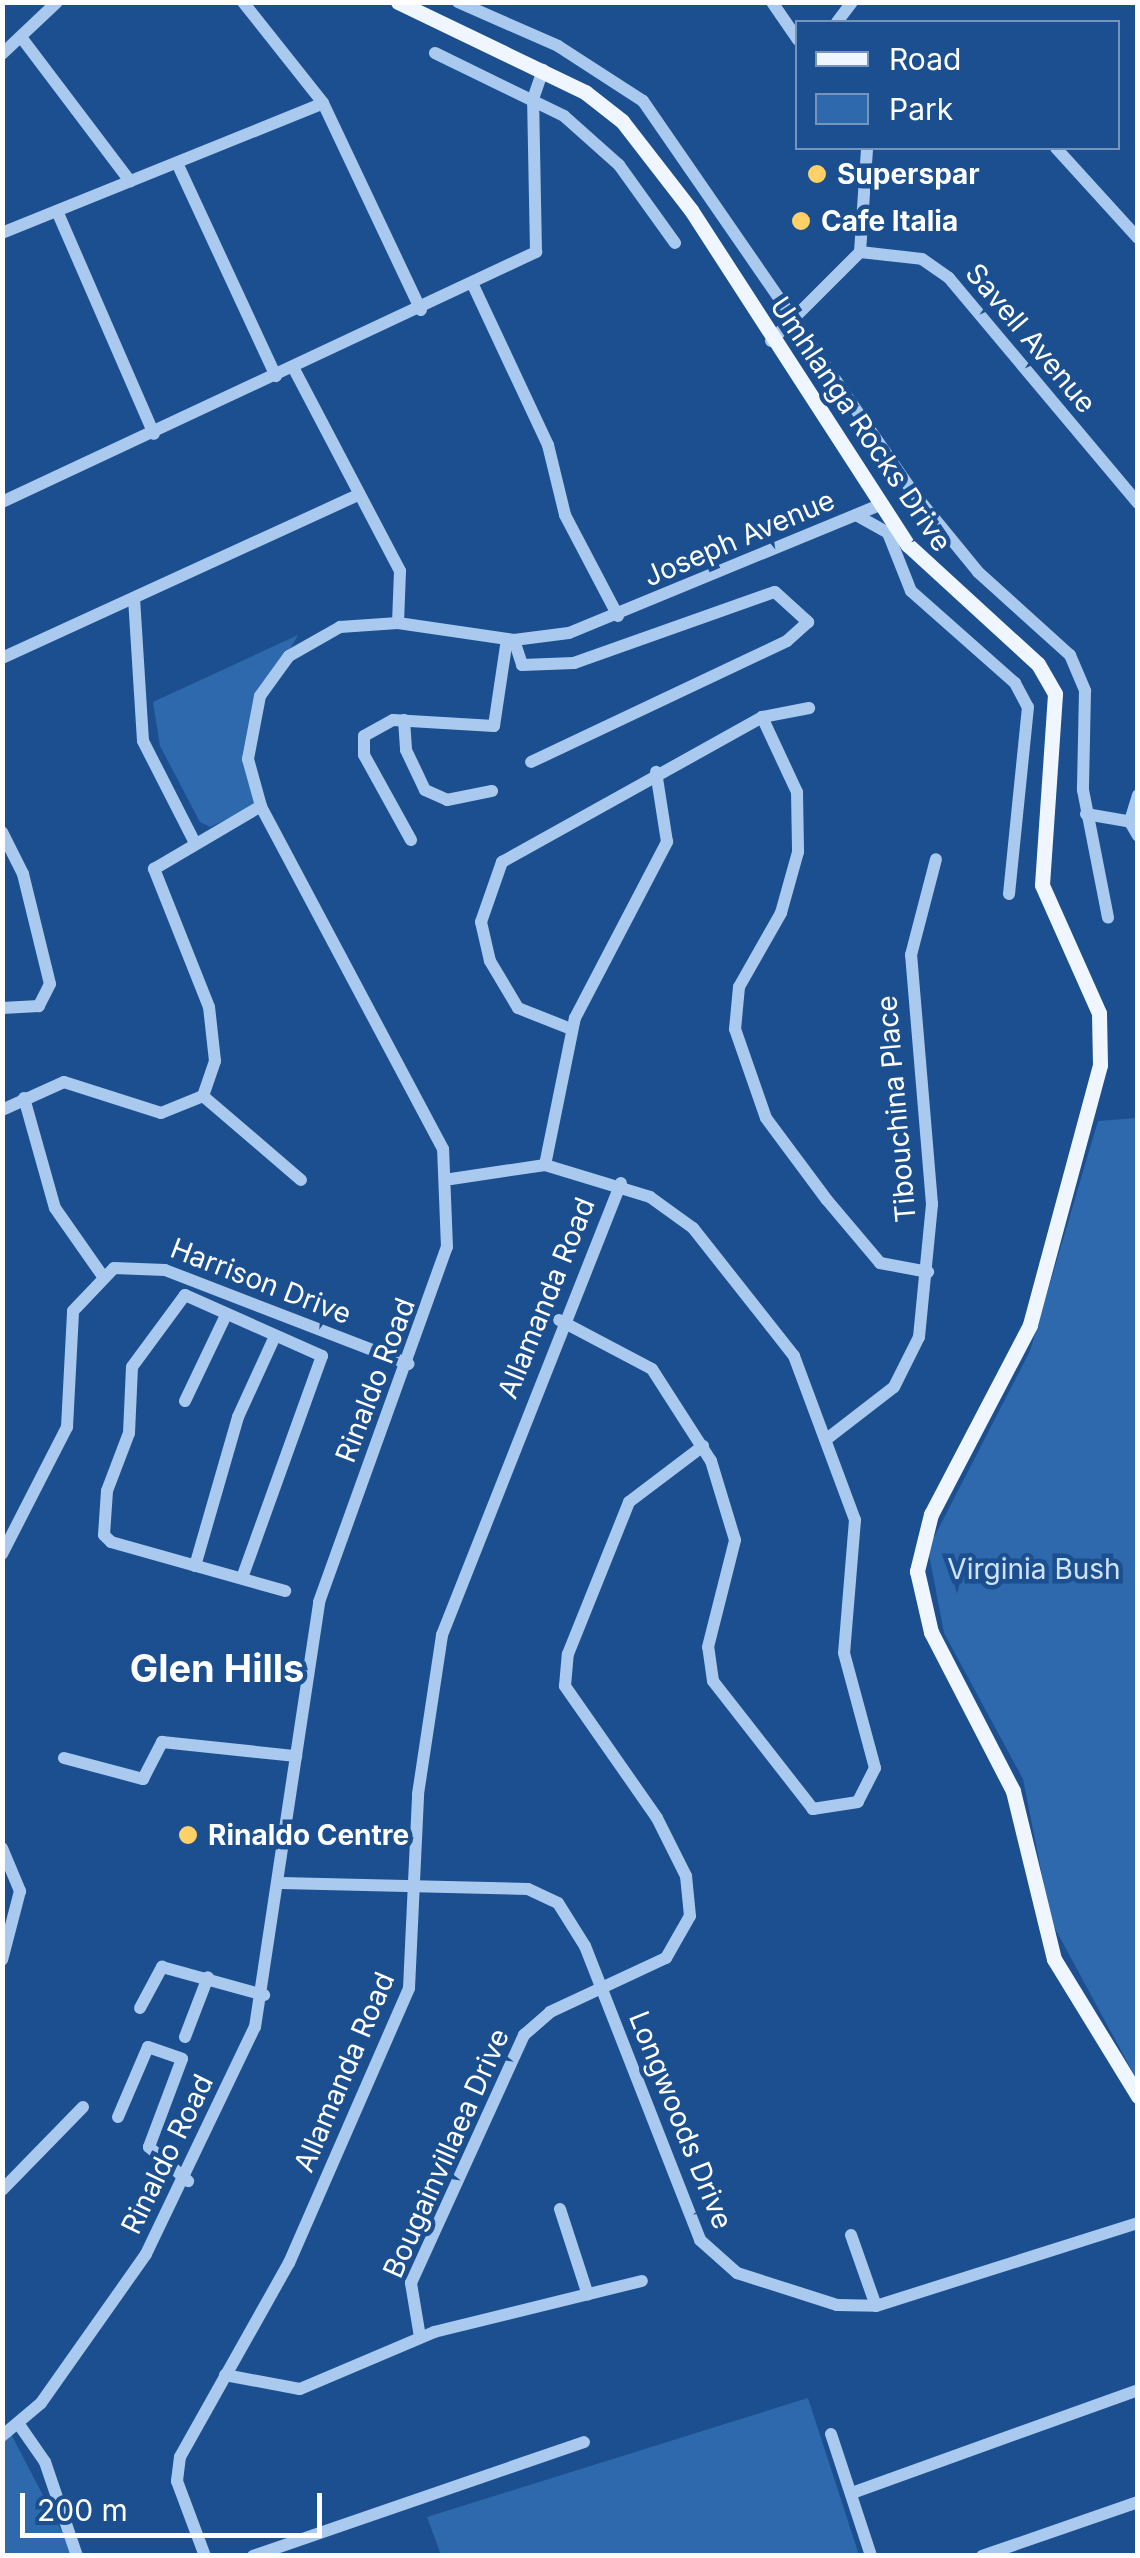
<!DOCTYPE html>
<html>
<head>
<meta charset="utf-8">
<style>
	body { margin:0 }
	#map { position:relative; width:1140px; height:2558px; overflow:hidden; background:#1b4f8f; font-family:Inter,sans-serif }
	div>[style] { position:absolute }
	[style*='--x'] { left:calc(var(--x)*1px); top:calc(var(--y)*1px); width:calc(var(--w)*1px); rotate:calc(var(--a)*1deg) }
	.green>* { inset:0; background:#2e69ad }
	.minor>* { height:12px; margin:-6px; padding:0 6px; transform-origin:6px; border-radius:6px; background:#a9c9ee }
	.major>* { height:15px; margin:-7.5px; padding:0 7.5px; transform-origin:7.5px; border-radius:7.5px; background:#f0f6ff }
	.dots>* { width:28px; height:28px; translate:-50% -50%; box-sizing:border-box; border:5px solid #1b4f8f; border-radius:50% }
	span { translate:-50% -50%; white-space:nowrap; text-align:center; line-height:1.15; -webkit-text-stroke:9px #1b4f8f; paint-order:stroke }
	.poi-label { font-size:28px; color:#fff; font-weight:700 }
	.left { translate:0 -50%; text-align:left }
	.street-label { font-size:28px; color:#fff }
	.park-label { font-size:28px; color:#cfe3fa }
	.district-label { font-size:38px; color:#fff; font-weight:700 }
	.frame { position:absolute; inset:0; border:5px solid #fff; pointer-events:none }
	.legend { position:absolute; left:795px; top:20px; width:325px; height:130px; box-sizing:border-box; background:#1b4f8f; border:2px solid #7695bc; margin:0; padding:12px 18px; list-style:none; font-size:30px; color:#fff }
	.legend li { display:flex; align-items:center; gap:20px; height:50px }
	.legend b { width:50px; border:2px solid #7695bc }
	.scale { position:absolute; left:20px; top:2493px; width:302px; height:45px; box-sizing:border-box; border:5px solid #fff; border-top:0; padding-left:12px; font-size:30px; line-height:35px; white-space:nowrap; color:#fff; -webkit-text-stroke:8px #1b4f8f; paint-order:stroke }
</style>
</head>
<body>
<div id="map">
	<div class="green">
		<div style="clip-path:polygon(298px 635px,256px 709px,248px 763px,263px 802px,210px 827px,200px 822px,160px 746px,153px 702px)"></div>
		<div style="clip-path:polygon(1137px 1118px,1137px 2080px,1051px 1921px,1023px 1779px,944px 1633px,928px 1549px,1030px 1351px,1098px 1121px)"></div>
		<div style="clip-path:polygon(808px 2398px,859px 2555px,441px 2555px,427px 2517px)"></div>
		<div style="clip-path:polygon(10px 2432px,74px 2555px,3px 2556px,3px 2437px)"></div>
	</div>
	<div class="minor">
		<div style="--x:243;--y:2;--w:129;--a:51.6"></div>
		<div style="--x:323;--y:103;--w:229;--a:64.7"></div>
		<div style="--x:458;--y:2;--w:109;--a:23.7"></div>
		<div style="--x:558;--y:46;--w:101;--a:32.9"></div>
		<div style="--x:643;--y:101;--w:472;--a:55.4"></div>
		<div style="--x:911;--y:490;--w:106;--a:50.7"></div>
		<div style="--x:978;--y:572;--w:124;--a:42.1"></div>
		<div style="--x:1070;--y:655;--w:39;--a:67"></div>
		<div style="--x:1085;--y:691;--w:99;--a:91.2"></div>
		<div style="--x:1083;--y:790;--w:130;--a:78.9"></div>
		<div style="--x:772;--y:2;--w:46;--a:55.6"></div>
		<div style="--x:837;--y:22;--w:25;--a:-53"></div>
		<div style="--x:21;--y:37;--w:181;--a:52.9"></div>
		<div style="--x:435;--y:53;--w:144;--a:26"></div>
		<div style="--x:564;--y:116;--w:74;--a:41.7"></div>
		<div style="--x:619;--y:165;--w:96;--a:54.3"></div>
		<div style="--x:2;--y:54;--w:76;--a:-43.4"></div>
		<div style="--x:1056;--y:148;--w:122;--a:47.7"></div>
		<div style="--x:177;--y:163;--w:235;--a:65.1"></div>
		<div style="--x:57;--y:211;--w:243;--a:66.5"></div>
		<div style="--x:2;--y:233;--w:346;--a:-22"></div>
		<div style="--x:860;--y:252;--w:62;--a:6.4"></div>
		<div style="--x:922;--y:259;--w:33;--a:35"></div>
		<div style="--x:949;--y:278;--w:294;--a:50"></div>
		<div style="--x:473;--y:285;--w:177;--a:64.9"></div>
		<div style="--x:548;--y:445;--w:72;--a:76.3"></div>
		<div style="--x:565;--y:515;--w:114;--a:62.3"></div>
		<div style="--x:771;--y:341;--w:126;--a:-45"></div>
		<div style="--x:860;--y:252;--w:104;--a:-86.1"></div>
		<div style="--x:294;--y:369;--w:228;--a:62.3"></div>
		<div style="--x:400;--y:571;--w:52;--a:92.2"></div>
		<div style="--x:2;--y:502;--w:590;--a:-25.09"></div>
		<div style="--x:536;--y:252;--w:153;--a:-91.1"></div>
		<div style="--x:533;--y:99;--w:31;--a:-71"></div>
		<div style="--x:856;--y:515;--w:37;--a:29"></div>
		<div style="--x:888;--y:533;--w:62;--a:68.4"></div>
		<div style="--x:911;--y:591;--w:139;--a:41.5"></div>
		<div style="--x:1015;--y:683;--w:27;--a:62"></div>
		<div style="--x:1028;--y:707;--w:188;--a:95.8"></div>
		<div style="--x:134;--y:598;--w:143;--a:86.4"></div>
		<div style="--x:143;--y:741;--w:112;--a:63"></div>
		<div style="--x:514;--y:640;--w:26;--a:72"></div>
		<div style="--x:522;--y:665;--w:52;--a:-2.2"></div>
		<div style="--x:574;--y:663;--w:213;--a:-19.5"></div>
		<div style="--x:775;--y:592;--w:45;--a:42.3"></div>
		<div style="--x:808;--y:622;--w:28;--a:138"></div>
		<div style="--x:787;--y:641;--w:283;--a:154.7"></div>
		<div style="--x:2;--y:658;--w:386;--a:-24.6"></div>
		<div style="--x:762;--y:717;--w:83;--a:65"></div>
		<div style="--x:797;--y:792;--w:60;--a:89"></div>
		<div style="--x:798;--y:852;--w:63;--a:105.6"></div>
		<div style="--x:781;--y:913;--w:85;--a:119.6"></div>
		<div style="--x:739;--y:987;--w:42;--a:95.4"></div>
		<div style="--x:735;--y:1029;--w:94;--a:70.8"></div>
		<div style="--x:766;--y:1118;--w:102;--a:53.4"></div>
		<div style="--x:827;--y:1200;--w:82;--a:49.9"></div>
		<div style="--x:880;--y:1263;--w:49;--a:10.6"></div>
		<div style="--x:404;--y:720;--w:30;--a:86"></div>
		<div style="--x:406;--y:750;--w:44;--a:64.6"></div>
		<div style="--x:425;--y:790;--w:24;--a:24"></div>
		<div style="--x:447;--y:800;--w:46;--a:-11.3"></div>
		<div style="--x:1138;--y:795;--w:28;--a:107"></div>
		<div style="--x:1130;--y:822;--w:16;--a:60"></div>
		<div style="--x:1086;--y:814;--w:53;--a:9.8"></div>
		<div style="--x:2;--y:832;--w:47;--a:63.4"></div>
		<div style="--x:23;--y:874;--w:113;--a:76.2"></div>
		<div style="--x:50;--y:984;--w:25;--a:117"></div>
		<div style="--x:39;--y:1006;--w:37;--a:177"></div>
		<div style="--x:411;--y:840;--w:97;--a:-118.9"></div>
		<div style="--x:364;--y:755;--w:19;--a:-90"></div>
		<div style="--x:364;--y:736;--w:33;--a:-29"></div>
		<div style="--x:393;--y:720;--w:101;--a:3.4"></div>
		<div style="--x:494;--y:726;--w:88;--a:-81.5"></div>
		<div style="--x:571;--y:1029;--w:57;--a:-158.4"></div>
		<div style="--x:518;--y:1008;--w:55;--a:-120.8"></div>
		<div style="--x:490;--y:961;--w:40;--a:-103"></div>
		<div style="--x:481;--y:922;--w:64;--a:-70.7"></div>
		<div style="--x:502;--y:862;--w:298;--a:-29.1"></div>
		<div style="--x:762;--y:717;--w:48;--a:-10.8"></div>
		<div style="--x:203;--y:1096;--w:129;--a:40.6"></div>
		<div style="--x:24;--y:1098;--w:114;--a:74.3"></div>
		<div style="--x:55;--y:1208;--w:82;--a:55"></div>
		<div style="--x:2;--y:1110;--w:68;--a:-24.3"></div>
		<div style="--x:64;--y:1082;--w:102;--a:17.7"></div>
		<div style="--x:161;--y:1113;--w:45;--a:-22"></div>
		<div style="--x:203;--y:1096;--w:37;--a:-71"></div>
		<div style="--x:215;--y:1061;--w:54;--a:-96.3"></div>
		<div style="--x:209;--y:1007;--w:149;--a:-111.7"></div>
		<div style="--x:154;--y:869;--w:124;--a:-30.5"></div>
		<div style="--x:545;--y:1165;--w:150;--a:-78.5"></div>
		<div style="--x:575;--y:1018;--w:199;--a:-62.4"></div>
		<div style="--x:667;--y:842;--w:71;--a:-98.9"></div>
		<div style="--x:451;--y:1179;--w:95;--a:-8.5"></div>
		<div style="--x:545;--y:1165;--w:110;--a:16.9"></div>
		<div style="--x:650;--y:1197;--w:53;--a:35.8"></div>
		<div style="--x:693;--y:1228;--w:163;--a:51.7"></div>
		<div style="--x:794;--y:1356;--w:175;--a:69.6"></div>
		<div style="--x:855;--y:1520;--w:133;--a:94.7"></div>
		<div style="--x:844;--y:1653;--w:119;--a:74.9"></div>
		<div style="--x:875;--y:1768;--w:38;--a:117"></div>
		<div style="--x:858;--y:1802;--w:46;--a:171.2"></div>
		<div style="--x:813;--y:1809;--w:162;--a:-128"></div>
		<div style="--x:713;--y:1681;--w:34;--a:-98"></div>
		<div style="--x:708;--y:1647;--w:110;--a:-75.8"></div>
		<div style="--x:735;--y:1540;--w:83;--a:-106.9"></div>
		<div style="--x:711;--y:1461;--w:109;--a:-122.7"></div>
		<div style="--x:652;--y:1369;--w:105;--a:-152.2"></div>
		<div style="--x:185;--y:1401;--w:95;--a:-64.5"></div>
		<div style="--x:828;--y:1438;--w:83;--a:-37.7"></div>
		<div style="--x:894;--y:1387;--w:56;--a:-63.4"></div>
		<div style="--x:919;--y:1337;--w:134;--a:-84.4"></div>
		<div style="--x:932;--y:1204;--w:250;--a:-94.8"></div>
		<div style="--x:911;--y:955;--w:99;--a:-75.4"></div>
		<div style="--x:2;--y:1554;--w:143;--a:-62.9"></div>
		<div style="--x:67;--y:1427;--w:116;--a:-87"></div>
		<div style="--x:73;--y:1311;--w:59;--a:-46.4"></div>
		<div style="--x:114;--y:1268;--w:51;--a:2.2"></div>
		<div style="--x:165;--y:1270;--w:261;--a:21.1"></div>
		<div style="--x:195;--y:1566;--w:155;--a:-73.9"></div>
		<div style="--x:238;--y:1417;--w:89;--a:-65.4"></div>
		<div style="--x:242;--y:1578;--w:236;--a:-70.2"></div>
		<div style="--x:322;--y:1356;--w:150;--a:-156"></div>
		<div style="--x:185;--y:1295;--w:89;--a:126.4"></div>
		<div style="--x:132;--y:1367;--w:66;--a:92.6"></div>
		<div style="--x:129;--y:1433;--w:62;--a:110.8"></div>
		<div style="--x:107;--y:1491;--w:44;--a:93.9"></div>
		<div style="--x:104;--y:1535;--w:10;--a:45"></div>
		<div style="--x:111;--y:1542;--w:181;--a:15.7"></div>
		<div style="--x:64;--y:1758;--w:82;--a:14.9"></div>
		<div style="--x:143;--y:1779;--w:42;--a:-62.8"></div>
		<div style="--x:162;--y:1742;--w:135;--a:6"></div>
		<div style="--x:2;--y:1848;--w:47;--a:67.3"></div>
		<div style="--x:20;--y:1891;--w:71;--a:104.6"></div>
		<div style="--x:281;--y:1883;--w:247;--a:1.4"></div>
		<div style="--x:528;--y:1889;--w:33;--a:25"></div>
		<div style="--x:558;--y:1903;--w:51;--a:57.9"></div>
		<div style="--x:585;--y:1946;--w:316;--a:68.6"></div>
		<div style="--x:700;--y:2240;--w:50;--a:41.7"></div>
		<div style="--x:737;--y:2273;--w:105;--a:17.7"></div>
		<div style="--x:837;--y:2305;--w:39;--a:1"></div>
		<div style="--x:876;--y:2306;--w:275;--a:-17.6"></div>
		<div style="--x:140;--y:2008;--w:47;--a:-61.8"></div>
		<div style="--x:162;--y:1967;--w:106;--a:15.4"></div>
		<div style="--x:185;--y:2037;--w:64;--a:-69"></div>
		<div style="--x:118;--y:2117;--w:76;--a:-66.8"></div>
		<div style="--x:148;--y:2047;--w:36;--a:19"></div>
		<div style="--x:182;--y:2059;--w:94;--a:110.6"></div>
		<div style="--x:149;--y:2147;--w:52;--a:41.1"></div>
		<div style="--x:2;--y:2190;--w:116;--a:-45.7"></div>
		<div style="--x:560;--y:2209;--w:90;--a:72"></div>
		<div style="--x:851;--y:2235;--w:75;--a:70.6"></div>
		<div style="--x:420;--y:2337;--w:55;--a:-99.5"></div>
		<div style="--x:411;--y:2283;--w:273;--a:-65.5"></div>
		<div style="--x:524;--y:2035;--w:35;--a:-41"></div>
		<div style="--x:550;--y:2012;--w:128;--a:-25"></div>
		<div style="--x:666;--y:1958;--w:48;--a:-60.3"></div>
		<div style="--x:690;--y:1916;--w:40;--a:-95.7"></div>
		<div style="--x:686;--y:1876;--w:65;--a:-116.6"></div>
		<div style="--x:657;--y:1818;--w:161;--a:-124.9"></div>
		<div style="--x:565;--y:1686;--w:32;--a:-85"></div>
		<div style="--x:568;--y:1654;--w:164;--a:-68.1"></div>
		<div style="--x:629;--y:1502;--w:93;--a:-37.1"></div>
		<div style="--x:225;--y:2375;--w:76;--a:10.6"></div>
		<div style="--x:300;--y:2389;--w:146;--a:-23"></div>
		<div style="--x:434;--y:2332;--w:214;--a:-13.8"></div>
		<div style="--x:20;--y:2426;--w:44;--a:55.2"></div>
		<div style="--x:45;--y:2462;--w:99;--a:71.2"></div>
		<div style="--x:831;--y:2434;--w:128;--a:71.8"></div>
		<div style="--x:2;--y:2436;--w:51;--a:-40.2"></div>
		<div style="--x:41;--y:2403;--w:182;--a:-54.8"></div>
		<div style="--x:146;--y:2254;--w:252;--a:-64.4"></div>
		<div style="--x:255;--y:2027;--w:430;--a:-81.4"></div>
		<div style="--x:319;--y:1602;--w:377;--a:-70.2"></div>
		<div style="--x:447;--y:1247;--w:98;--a:-92.3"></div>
		<div style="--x:443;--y:1149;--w:388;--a:-118"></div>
		<div style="--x:261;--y:806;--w:49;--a:-105.5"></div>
		<div style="--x:248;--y:759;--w:64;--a:-79.2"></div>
		<div style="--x:260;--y:696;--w:49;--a:-54.1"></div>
		<div style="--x:289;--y:656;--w:59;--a:-29.6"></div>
		<div style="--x:340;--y:627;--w:58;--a:-3.9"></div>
		<div style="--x:398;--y:623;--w:117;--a:8.3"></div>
		<div style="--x:514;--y:640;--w:55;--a:-7.3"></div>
		<div style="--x:569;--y:633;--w:335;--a:-22.4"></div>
		<div style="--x:852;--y:2493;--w:304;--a:-19.8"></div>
		<div style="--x:205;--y:2556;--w:80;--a:-110.5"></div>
		<div style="--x:177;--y:2481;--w:24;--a:-83"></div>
		<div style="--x:180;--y:2457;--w:223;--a:-60.7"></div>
		<div style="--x:289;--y:2263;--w:300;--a:-66.4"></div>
		<div style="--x:409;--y:1988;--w:194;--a:-87.3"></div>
		<div style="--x:418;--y:1794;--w:161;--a:-81.4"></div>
		<div style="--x:442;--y:1635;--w:486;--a:-68.4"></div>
		<div style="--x:253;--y:2556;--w:350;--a:-19"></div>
		<div style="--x:982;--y:2556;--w:165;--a:-19.1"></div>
	</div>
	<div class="major">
		<div style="--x:398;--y:2;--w:208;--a:25.7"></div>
		<div style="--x:585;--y:92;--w:47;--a:38.1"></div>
		<div style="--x:622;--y:121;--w:113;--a:52.2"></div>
		<div style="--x:691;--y:210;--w:399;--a:57.1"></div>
		<div style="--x:908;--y:545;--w:176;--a:42.5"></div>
		<div style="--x:1038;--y:664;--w:34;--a:60"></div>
		<div style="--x:1055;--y:694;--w:191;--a:93.9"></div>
		<div style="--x:1042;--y:885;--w:140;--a:66"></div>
		<div style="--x:1099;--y:1013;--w:52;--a:88.9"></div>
		<div style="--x:1100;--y:1065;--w:269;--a:105.1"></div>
		<div style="--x:1030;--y:1325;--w:213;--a:117.6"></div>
		<div style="--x:931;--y:1514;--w:59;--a:103.8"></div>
		<div style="--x:917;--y:1571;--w:63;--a:77.1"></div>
		<div style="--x:931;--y:1632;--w:179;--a:62.7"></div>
		<div style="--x:1013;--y:1791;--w:173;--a:76.3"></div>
		<div style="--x:1054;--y:1959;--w:161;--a:58.5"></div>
	</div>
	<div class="dots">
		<div style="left:817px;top:174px;background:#ffd166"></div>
		<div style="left:801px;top:221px;background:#ffd166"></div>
		<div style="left:188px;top:1835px;background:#ffd166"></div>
	</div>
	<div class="poi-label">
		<span class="left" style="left:837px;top:174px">Superspar</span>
		<span class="left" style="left:821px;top:221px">Cafe Italia</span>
		<span class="left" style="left:208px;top:1835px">Rinaldo Centre</span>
	</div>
	<div class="street-label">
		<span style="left:1031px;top:338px;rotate:50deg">Savell Avenue</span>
		<span style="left:861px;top:424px;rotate:56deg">Umhlanga Rocks Drive</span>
		<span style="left:739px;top:538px;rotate:-23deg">Joseph Avenue</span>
		<span style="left:896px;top:1109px;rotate:-95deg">Tibouchina Place</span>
		<span style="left:261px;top:1281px;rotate:21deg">Harrison Drive</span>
		<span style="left:546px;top:1298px;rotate:-68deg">Allamanda Road</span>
		<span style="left:375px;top:1380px;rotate:-69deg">Rinaldo Road</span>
		<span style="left:344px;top:2072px;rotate:-67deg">Allamanda Road</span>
		<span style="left:681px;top:2120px;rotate:68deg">Longwoods Drive</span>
		<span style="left:446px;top:2153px;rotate:-66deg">Bougainvillaea Drive</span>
		<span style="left:167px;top:2154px;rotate:-64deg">Rinaldo Road</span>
	</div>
	<div class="park-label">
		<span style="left:1034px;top:1569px">Virginia Bush</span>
	</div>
	<div class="district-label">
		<span style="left:217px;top:1669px">Glen Hills</span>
	</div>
	<div class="frame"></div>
	<ul class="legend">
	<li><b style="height:12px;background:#f0f6ff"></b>Road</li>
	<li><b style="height:28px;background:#2e69ad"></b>Park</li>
	</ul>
	<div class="scale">200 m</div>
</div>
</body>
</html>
